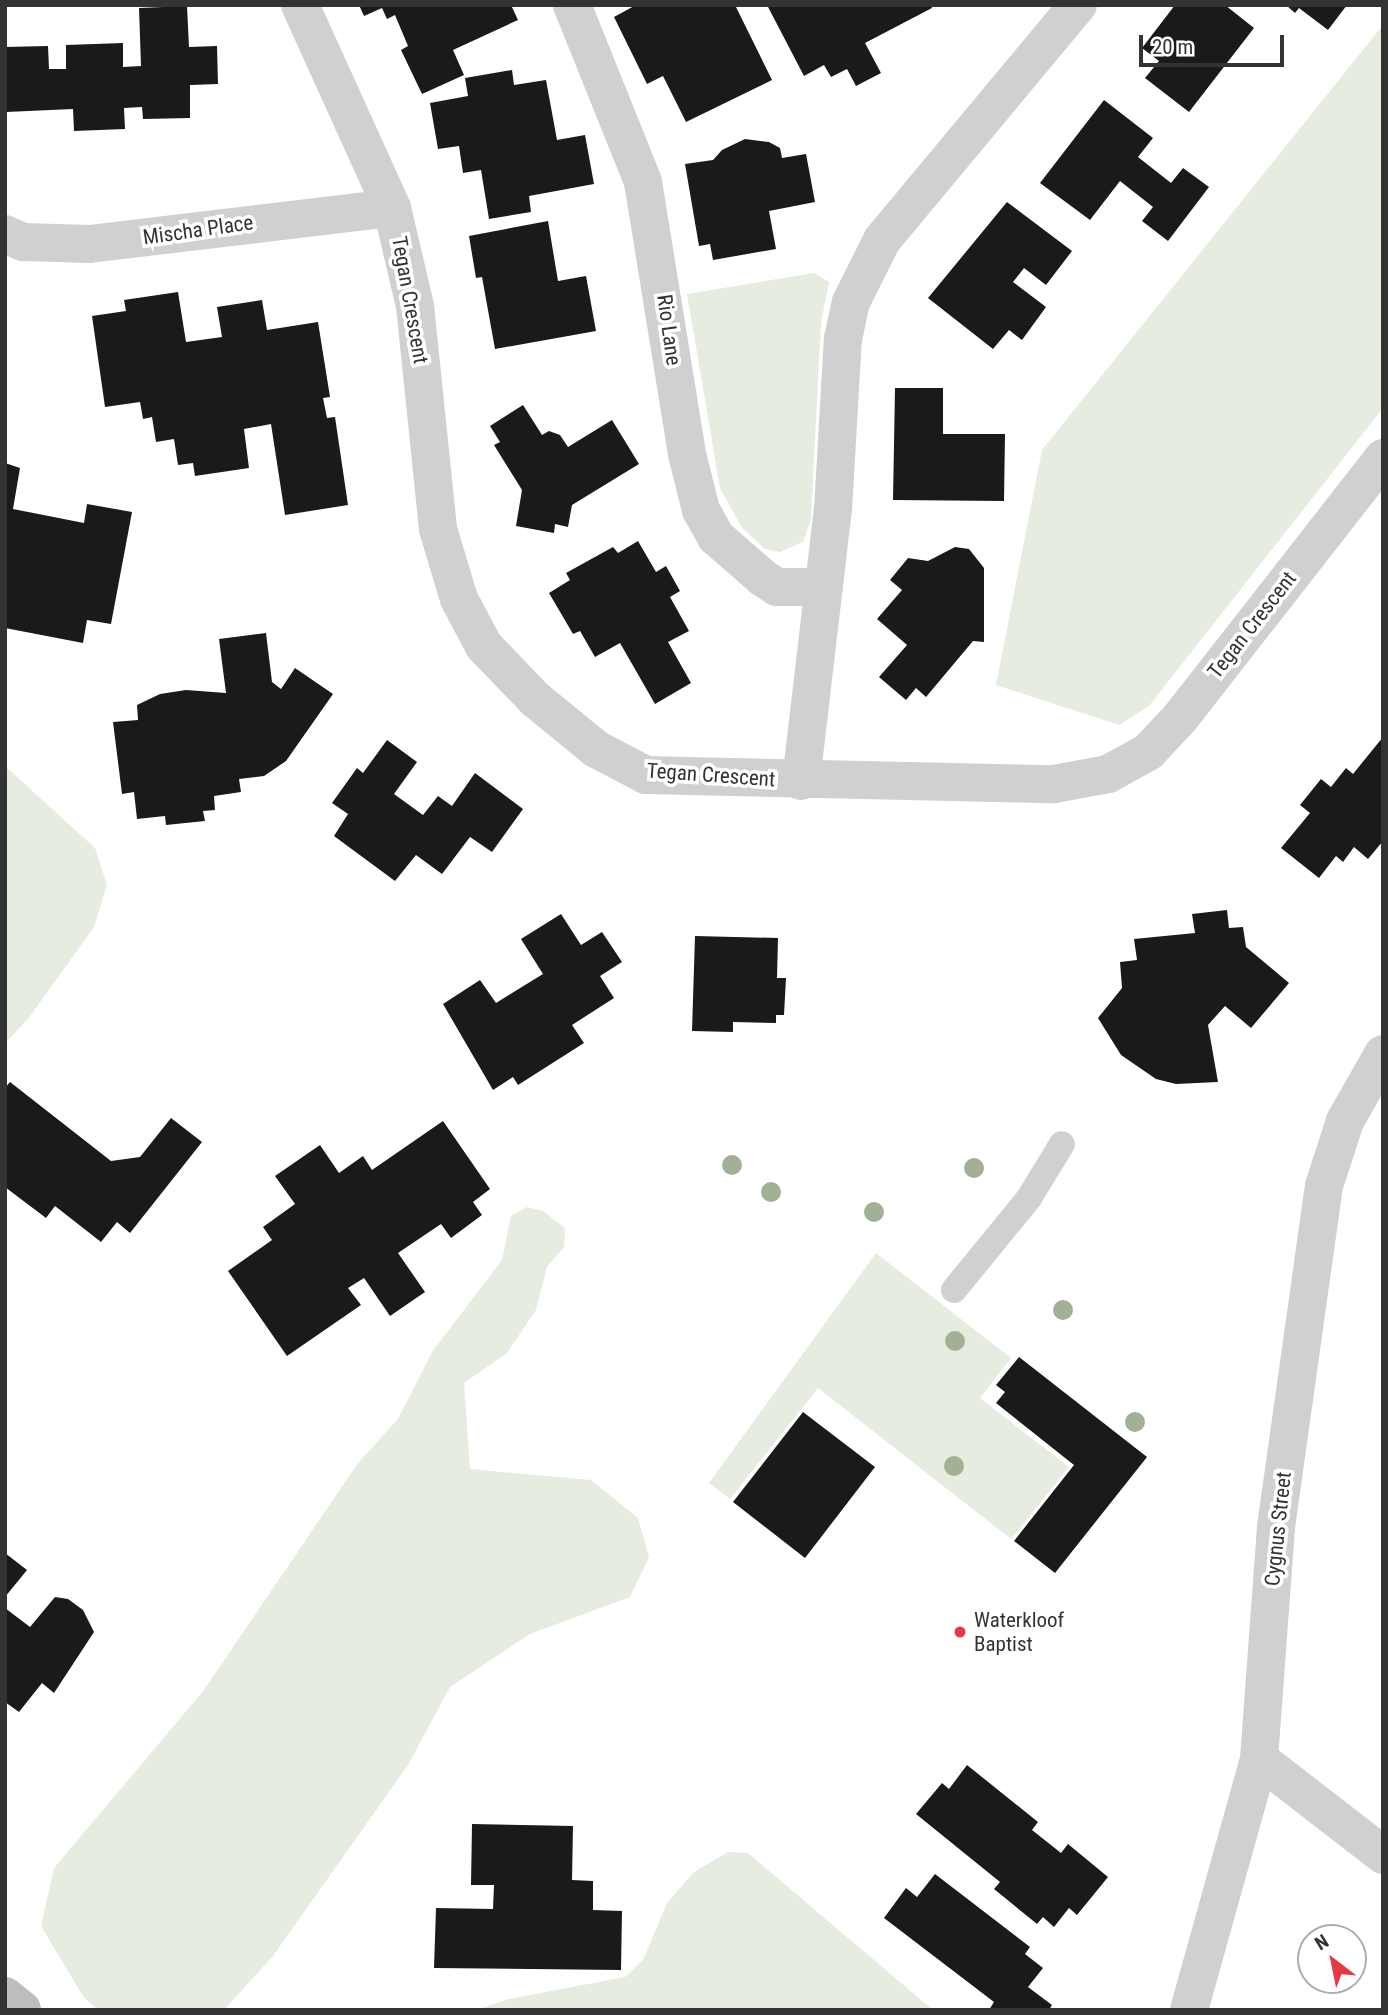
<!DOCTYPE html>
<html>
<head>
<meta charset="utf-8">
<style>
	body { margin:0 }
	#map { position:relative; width:1388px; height:2015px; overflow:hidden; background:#fff; font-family:"Roboto Condensed",sans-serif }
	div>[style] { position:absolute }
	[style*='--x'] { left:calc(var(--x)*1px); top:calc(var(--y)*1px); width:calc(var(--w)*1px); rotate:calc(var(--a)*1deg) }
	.green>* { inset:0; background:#e6ecdf }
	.building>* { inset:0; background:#1a1a1a }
	.lane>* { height:26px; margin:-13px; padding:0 13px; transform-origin:13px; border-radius:13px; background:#d0d0d0 }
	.street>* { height:38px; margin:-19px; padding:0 19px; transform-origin:19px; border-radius:19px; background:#d0d0d0 }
	.secondary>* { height:38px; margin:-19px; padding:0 19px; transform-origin:19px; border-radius:19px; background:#bdbdbd }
	.trees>* { width:20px; height:20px; margin:-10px; border-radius:50%; background:#a2b095 }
	.dots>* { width:19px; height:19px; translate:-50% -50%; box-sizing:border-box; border:4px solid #fff; border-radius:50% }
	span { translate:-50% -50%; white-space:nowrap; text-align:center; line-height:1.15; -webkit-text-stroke:7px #fff; paint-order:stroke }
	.street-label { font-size:21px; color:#333 }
	.poi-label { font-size:21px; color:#333 }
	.left { translate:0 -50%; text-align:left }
	.frame { position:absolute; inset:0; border:7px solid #333; pointer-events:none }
	.north { position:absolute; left:1297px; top:1924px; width:70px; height:70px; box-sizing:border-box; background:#fff; border:2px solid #adadad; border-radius:50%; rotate:328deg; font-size:19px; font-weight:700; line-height:28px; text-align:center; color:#333 }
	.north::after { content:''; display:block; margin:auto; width:24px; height:32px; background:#e63946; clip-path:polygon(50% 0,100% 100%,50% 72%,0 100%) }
	.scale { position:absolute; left:1139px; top:35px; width:145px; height:32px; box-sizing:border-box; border:4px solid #333; border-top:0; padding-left:9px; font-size:21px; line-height:24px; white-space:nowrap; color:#333; -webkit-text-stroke:5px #fff; paint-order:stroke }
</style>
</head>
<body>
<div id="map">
	<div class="green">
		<div style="clip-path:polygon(1383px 25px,1383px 408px,1149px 706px,1119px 725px,996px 685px,1042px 450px)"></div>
		<div style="clip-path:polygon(814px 273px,829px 282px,821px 323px,811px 519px,803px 542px,780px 552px,765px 549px,742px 528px,720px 488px,687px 294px)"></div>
		<div style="clip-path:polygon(5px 766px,95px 848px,107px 885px,94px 927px,28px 1019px,5px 1043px)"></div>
		<div style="clip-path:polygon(527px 1207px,543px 1211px,565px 1228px,564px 1247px,547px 1267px,536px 1310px,507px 1353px,464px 1383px,470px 1469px,591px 1480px,638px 1518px,649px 1557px,630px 1597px,530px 1634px,450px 1687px,408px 1765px,273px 1956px,224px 2010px,98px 2010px,83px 1996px,41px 1926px,54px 1868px,204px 1690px,358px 1463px,398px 1419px,432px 1352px,502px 1260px,511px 1216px)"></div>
		<div style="clip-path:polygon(876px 1253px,1011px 1358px,980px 1398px,1069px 1467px,1011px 1539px,818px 1388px,730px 1499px,709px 1483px)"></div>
		<div style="clip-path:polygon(728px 1852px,748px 1853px,933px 2010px,476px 2010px,509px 1999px,625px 1977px,643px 1960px,667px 1903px,694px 1872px)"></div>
	</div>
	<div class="building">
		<div style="clip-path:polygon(359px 5px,511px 5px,518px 20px,453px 50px,464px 75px,422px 94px,401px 50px,408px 46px,395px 15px,387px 19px,382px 8px,364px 16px)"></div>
		<div style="clip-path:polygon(636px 5px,735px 5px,772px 80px,686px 122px,663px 76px,647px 84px,614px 17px)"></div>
		<div style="clip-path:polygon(767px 5px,931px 5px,932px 8px,865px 43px,881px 73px,856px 86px,847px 69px,831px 77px,824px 65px,804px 76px)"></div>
		<div style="clip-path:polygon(1175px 5px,1225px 5px,1254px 28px,1189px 112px,1145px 78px,1159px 61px,1142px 48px)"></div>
		<div style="clip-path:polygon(1286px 5px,1347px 5px,1328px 30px,1299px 8px,1295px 13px)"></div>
		<div style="clip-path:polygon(187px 6px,189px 47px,217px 46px,218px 84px,190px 85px,190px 118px,143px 119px,142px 107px,124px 108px,125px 129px,74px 131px,73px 109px,6px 112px,5px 47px,48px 46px,49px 69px,66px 69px,66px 45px,123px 43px,123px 67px,141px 66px,139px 8px)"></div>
		<div style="clip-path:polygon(512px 70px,514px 85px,546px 80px,557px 140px,585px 135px,594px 184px,529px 196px,531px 212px,489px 219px,481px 170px,463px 173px,459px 146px,438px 149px,430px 103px,468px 96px,465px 78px)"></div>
		<div style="clip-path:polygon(1104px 100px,1153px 138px,1138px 157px,1171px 183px,1183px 168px,1209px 187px,1168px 241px,1142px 221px,1153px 207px,1120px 181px,1090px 220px,1040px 183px)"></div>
		<div style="clip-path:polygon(745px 139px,769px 142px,780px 148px,782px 158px,806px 154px,815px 202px,769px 211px,776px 249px,713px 260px,710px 244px,699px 246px,685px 164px,713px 160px,722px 150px)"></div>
		<div style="clip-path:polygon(1007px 202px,1072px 251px,1046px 285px,1024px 268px,1013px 282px,1046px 307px,1022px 340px,1009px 330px,993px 349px,928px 298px)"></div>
		<div style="clip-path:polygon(548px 221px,558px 281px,586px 276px,596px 331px,495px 349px,482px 277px,476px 278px,469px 236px)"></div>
		<div style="clip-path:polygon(178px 292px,186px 342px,222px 337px,217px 307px,262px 300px,267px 330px,318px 322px,330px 397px,323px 398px,327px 418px,335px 417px,348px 505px,285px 515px,271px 424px,244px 429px,249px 468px,195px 476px,193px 463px,178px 465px,174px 439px,156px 442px,152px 417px,143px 419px,140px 402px,105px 407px,92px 316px,126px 311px,124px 300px)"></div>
		<div style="clip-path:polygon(895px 388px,943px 388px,943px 434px,1005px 434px,1004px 501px,893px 500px)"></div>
		<div style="clip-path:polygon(523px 405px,542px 435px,549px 431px,560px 435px,568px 447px,612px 420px,639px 464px,572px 505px,568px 527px,555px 524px,554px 533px,516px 526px,522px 490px,494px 445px,500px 442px,490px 426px)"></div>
		<div style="clip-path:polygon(5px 463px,20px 468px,13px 509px,84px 523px,87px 504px,132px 512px,111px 624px,87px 620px,83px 643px,5px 628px)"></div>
		<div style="clip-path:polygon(638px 541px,656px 572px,666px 566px,680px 591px,670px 597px,689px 631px,668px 642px,691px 683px,655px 704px,620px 643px,595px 657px,580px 631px,573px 634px,549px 593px,570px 580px,566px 573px,613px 547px,618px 553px)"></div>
		<div style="clip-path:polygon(955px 547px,969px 549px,984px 568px,984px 642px,973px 641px,926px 697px,916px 688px,906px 700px,879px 677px,907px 645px,877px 619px,902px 590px,890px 580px,908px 558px,928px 561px)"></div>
		<div style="clip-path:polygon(266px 633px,272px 682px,281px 689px,295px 668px,333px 694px,286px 761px,264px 776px,239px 779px,241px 792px,214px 796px,215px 810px,203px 811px,205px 821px,166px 825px,165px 816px,137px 819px,134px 792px,122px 794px,113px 722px,138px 720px,137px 705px,160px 694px,186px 690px,226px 693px,219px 639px)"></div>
		<div style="clip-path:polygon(1383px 737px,1383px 841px,1368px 859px,1354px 847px,1343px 862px,1336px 856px,1319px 878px,1281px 848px,1310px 813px,1300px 805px,1321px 779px,1331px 787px,1346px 768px,1353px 774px)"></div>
		<div style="clip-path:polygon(387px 740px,417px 762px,394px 794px,423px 815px,438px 796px,452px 806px,475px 773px,523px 809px,492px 852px,470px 837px,442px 874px,416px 855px,395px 881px,334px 836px,348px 814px,332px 803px,357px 768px,363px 773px)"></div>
		<div style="clip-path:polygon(1227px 910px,1229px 928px,1243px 927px,1246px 947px,1289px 983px,1251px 1028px,1225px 1006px,1208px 1025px,1218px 1082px,1176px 1084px,1156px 1079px,1121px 1055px,1098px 1018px,1122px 988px,1120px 962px,1137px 960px,1134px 939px,1195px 933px,1192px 914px)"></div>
		<div style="clip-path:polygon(561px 914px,581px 945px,602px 932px,622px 962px,600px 976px,614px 998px,572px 1025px,584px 1043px,518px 1085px,513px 1077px,493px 1090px,443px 1004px,480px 980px,496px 1003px,543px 974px,521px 939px)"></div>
		<div style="clip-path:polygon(695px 936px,778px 938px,777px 978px,786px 978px,784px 1015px,776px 1015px,776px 1023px,733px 1022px,733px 1032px,692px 1031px)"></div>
		<div style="clip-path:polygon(10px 1082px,111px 1161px,140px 1157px,171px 1118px,202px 1142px,130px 1233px,117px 1222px,101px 1242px,55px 1206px,46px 1218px,5px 1187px,5px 1088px)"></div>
		<div style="clip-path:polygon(443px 1121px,490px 1189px,473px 1202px,482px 1215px,451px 1238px,441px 1224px,398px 1253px,425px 1292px,390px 1316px,364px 1278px,348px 1288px,361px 1305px,287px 1356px,228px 1271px,272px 1240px,263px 1227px,295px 1204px,275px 1176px,320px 1145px,339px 1173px,363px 1156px,372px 1170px)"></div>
		<div style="clip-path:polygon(1019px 1357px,1147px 1457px,1055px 1573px,1014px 1541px,1074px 1465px,996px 1403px,1005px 1392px,996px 1385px)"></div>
		<div style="clip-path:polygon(803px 1412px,875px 1467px,805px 1558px,733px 1502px)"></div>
		<div style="clip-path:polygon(5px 1553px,27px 1570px,5px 1597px)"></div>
		<div style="clip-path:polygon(55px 1597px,68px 1599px,83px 1610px,94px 1632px,54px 1693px,42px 1683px,19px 1712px,5px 1702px,5px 1608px,30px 1627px)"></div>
		<div style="clip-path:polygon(967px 1765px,1038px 1822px,1032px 1830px,1061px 1853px,1068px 1844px,1108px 1877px,1077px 1915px,1069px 1908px,1054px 1927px,1043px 1917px,1037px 1924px,994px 1889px,1000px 1882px,916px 1814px,942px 1783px,949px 1789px)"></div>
		<div style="clip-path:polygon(472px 1824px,573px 1826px,572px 1880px,593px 1881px,593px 1910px,622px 1911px,621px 1970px,434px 1968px,436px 1908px,493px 1909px,494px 1885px,471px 1885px)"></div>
		<div style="clip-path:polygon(935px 1874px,1030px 1947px,1025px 1954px,1043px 1968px,1028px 1987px,1052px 2005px,1049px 2010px,989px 2010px,994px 2002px,884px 1918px,906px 1888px,917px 1897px)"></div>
	</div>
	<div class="lane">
		<div style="--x:954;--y:1290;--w:119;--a:-50.8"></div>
		<div style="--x:1029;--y:1198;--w:63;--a:-58.6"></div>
	</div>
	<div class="street">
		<div style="--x:300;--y:5;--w:223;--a:65.6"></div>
		<div style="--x:392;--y:208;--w:101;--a:76.8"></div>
		<div style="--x:415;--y:306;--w:224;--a:84.1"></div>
		<div style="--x:438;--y:529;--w:73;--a:73.3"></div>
		<div style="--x:459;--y:599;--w:53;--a:62"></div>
		<div style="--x:484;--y:646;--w:74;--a:46.1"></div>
		<div style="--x:535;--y:699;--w:79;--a:39.3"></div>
		<div style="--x:596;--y:749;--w:56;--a:27.5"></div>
		<div style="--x:646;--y:775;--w:408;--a:1.3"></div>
		<div style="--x:1054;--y:784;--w:55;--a:-10.5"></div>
		<div style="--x:1108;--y:774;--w:46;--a:-28.8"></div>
		<div style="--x:1148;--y:752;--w:47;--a:-46.7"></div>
		<div style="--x:1180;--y:718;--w:330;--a:-52"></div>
		<div style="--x:572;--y:5;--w:191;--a:68.1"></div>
		<div style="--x:643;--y:182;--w:276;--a:80.8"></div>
		<div style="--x:687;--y:454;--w:58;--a:76"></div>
		<div style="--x:701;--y:510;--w:31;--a:61"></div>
		<div style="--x:716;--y:537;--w:62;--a:41.1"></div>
		<div style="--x:763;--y:578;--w:17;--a:33"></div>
		<div style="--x:777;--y:587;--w:47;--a:0"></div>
		<div style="--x:5;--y:234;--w:20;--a:24"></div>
		<div style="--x:23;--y:242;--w:66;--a:1.7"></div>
		<div style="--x:89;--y:244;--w:305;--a:-6.8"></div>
		<div style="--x:801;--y:781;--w:273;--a:-83.3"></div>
		<div style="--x:833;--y:510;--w:171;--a:-86.7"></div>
		<div style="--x:843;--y:339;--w:38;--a:-78"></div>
		<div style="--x:851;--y:302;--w:69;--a:-63.4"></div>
		<div style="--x:882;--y:240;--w:306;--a:-50.2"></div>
		<div style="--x:1259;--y:1759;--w:157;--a:37.7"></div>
		<div style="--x:1189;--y:2010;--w:261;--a:-74.4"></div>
		<div style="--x:1259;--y:1759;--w:233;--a:-85.8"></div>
		<div style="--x:1276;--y:1527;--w:344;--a:-82"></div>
		<div style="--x:1324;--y:1186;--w:68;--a:-72.1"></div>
		<div style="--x:1345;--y:1121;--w:77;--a:-60.4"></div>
	</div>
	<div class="secondary">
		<div style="--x:5;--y:1996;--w:22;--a:39"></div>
	</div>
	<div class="trees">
		<div style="left:732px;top:1165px"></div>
		<div style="left:974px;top:1168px"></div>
		<div style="left:771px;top:1192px"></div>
		<div style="left:874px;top:1212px"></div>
		<div style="left:1063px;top:1310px"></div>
		<div style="left:955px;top:1341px"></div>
		<div style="left:1135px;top:1422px"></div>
		<div style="left:954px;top:1466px"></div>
	</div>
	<div class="dots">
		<div style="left:960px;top:1632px;background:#e63946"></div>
	</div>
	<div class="street-label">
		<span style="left:198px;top:230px;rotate:-8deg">Mischa Place</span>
		<span style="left:410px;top:300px;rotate:80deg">Tegan Crescent</span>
		<span style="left:669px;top:330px;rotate:82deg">Rio Lane</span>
		<span style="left:1252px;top:625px;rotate:-52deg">Tegan Crescent</span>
		<span style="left:711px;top:775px;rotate:4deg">Tegan Crescent</span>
		<span style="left:1278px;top:1529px;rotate:-84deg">Cygnus Street</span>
	</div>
	<div class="poi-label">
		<span class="left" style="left:974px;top:1632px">Waterkloof<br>Baptist</span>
	</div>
	<div class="frame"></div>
	<div class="north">N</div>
	<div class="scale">20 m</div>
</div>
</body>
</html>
